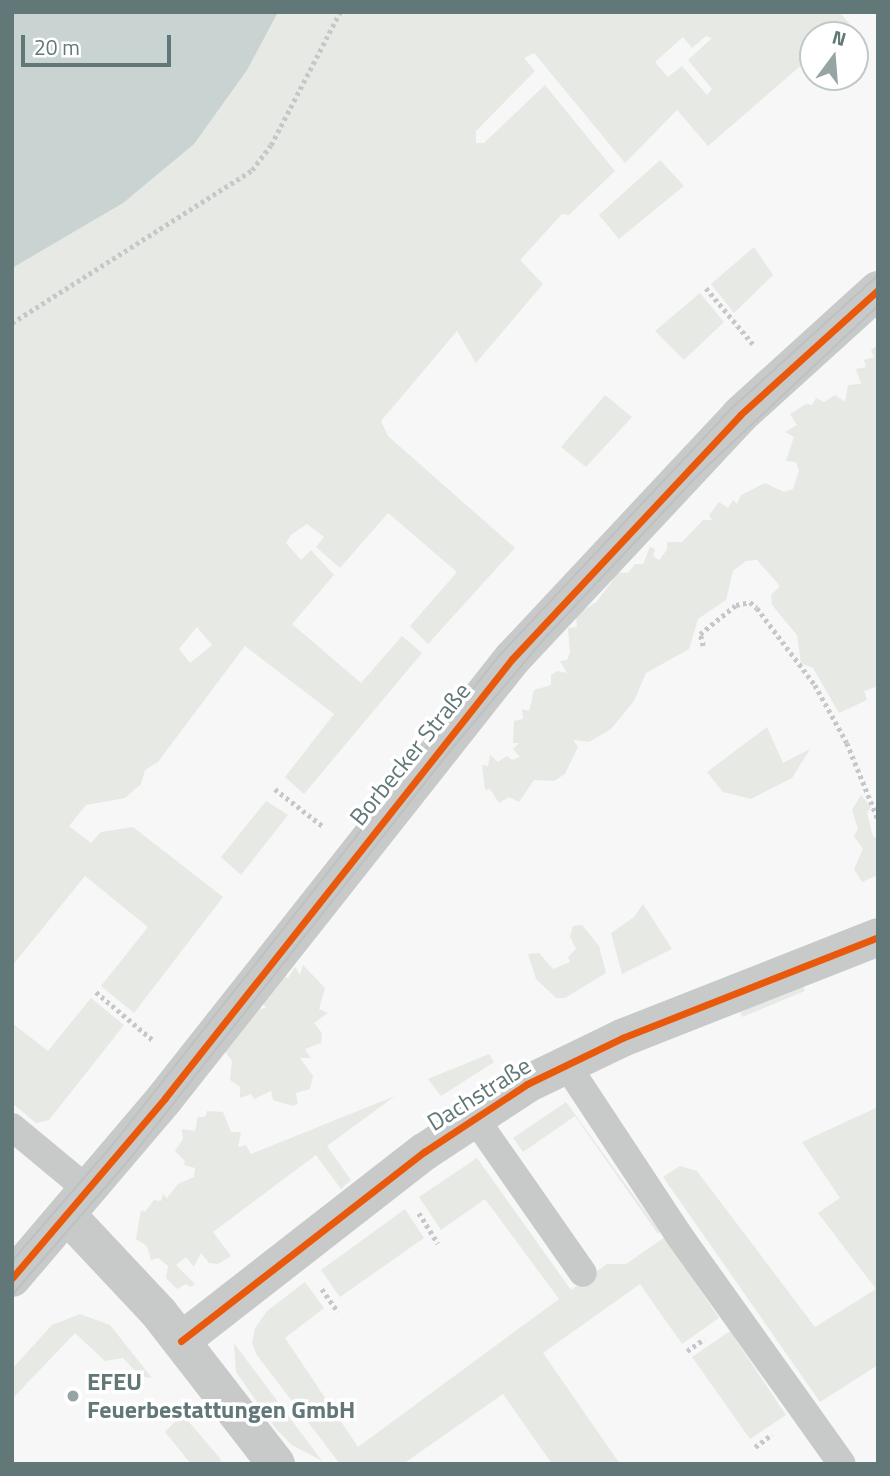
<!DOCTYPE html>
<html>
<head>
<meta charset="utf-8">
<style>
	body { margin:0 }
	#map { position:relative; width:890px; height:1476px; overflow:hidden; background:#f7f7f7; font-family:"Titillium Web",sans-serif }
	div>[style] { position:absolute }
	[style*='--x'] { left:calc(var(--x)*1px); top:calc(var(--y)*1px); width:calc(var(--w)*1px); rotate:calc(var(--a)*1deg) }
	.green>* { inset:0; background:#e7e9e4 }
	.water>* { inset:0; background:#c8d3d2 }
	.path>* { height:4.5px; margin-top:-2.25px; transform-origin:0; background:repeating-linear-gradient(90deg,#c6c7c8 0 3.5px,transparent 0 7px) }
	.service>* { height:28px; margin:-14px; padding:0 14px; transform-origin:14px; border-radius:14px; background:#c8caca }
	.minor>* { height:38px; margin:-19px; padding:0 19px; transform-origin:19px; border-radius:19px; background:#c8caca }
	.tertiary>* { height:38px; margin:-19px; padding:0 19px; transform-origin:19px; border-radius:19px; background:#c8caca }
	.tram>* { height:2px; margin:-1px; padding:0 1px; transform-origin:1px; border-radius:1px; background:#bec1c1 }
	.cycleway>* { height:7px; margin:-3.5px; padding:0 3.5px; transform-origin:3.5px; border-radius:3.5px; background:#e8590c }
	.dots>* { width:19px; height:19px; translate:-50% -50%; box-sizing:border-box; border:4px solid #fff; border-radius:50% }
	span { translate:-50% -50%; white-space:nowrap; text-align:center; line-height:1.15; -webkit-text-stroke:7px #fff; paint-order:stroke }
	.street-label { font-size:24px; color:#617778 }
	.poi-label { font-size:24px; color:#617778; font-weight:700 }
	.left { translate:0 -50%; text-align:left }
	.frame { position:absolute; inset:0; border:14px solid #617778; pointer-events:none }
	.north { position:absolute; left:799px; top:21px; width:70px; height:70px; box-sizing:border-box; background:#fff; border:2px solid #c0c9c9; border-radius:50%; rotate:16deg; font-size:19px; font-weight:700; line-height:28px; text-align:center; color:#617778 }
	.north::after { content:''; display:block; margin:auto; width:24px; height:32px; background:#96a4a4; clip-path:polygon(50% 0,100% 100%,50% 72%,0 100%) }
	.scale { position:absolute; left:21px; top:35px; width:150px; height:32px; box-sizing:border-box; border:4px solid #617778; border-top:0; padding-left:9px; font-size:21px; line-height:24px; white-space:nowrap; color:#617778; -webkit-text-stroke:5px #fff; paint-order:stroke }
</style>
</head>
<body>
<div id="map">
	<div class="green">
		<div style="clip-path:polygon(evenodd,12px 12px,839px 12px,863px 39px,855px 46px,855px 35px,813px 35px,813px 55px,708px 146px,677px 110px,625px 163px,534px 53px,524px 58px,535px 71px,476px 131px,476px 143px,484px 143px,545px 85px,615px 171px,569px 215px,562px 214px,520px 260px,543px 284px,476px 363px,457px 331px,381px 421px,388px 436px,515px 548px,428px 644px,410px 626px,457px 572px,388px 513px,340px 568px,316px 547px,324px 537px,307px 524px,291px 535px,286px 543px,301px 560px,311px 550px,334px 575px,292px 624px,361px 683px,402px 636px,422px 653px,304px 794px,285px 777px,334px 714px,245px 646px,158px 762px,145px 770px,141px 784px,125px 798px,86px 805px,69px 826px,91px 843px,101px 832px,133px 827px,223px 897px,134px 1013px,101px 986px,148px 927px,85px 876px,12px 966px,12px 12px,706px 36px,712px 38px,688px 60px,712px 89px,707px 95px,682px 66px,668px 77px,655px 62px,683px 37px,692px 48px,706px 36px,12px 12px,197px 627px,212px 645px,190px 663px,179px 649px,197px 627px)"></div>
		<div style="clip-path:polygon(660px 160px,684px 186px,619px 239px,599px 215px)"></div>
		<div style="clip-path:polygon(754px 247px,773px 275px,734px 313px,711px 284px)"></div>
		<div style="clip-path:polygon(700px 293px,724px 322px,684px 360px,655px 331px)"></div>
		<div style="clip-path:polygon(878px 345px,878px 686px,864px 691px,867px 700px,839px 713px,813px 668px,801px 663px,797px 635px,772px 605px,771px 595px,780px 586px,757px 560px,746px 561px,733px 571px,726px 600px,698px 619px,689px 649px,646px 673px,634px 701px,611px 729px,589px 742px,573px 740px,578px 747px,565px 774px,554px 781px,534px 780px,519px 802px,509px 797px,499px 803px,490px 789px,485px 790px,482px 765px,488px 766px,490px 755px,498px 762px,507px 756px,512px 760px,520px 757px,513px 749px,519px 743px,513px 743px,514px 721px,523px 719px,522px 709px,529px 711px,534px 690px,551px 685px,551px 675px,557px 671px,567px 673px,560px 661px,567px 660px,570px 652px,568px 628px,577px 627px,576px 615px,596px 602px,613px 580px,611px 572px,628px 573px,635px 564px,643px 564px,650px 547px,655px 549px,653px 556px,659px 560px,667px 550px,667px 542px,682px 542px,703px 520px,712px 520px,709px 515px,719px 502px,728px 508px,733px 500px,737px 504px,741px 495px,765px 483px,784px 492px,793px 489px,799px 470px,796px 462px,786px 461px,794px 437px,785px 432px,797px 425px,790px 414px,806px 404px,812px 405px,816px 398px,824px 402px,835px 395px,845px 402px,848px 385px,861px 384px,856px 369px,866px 367px,864px 360px,874px 357px,871px 350px)"></div>
		<div style="clip-path:polygon(605px 395px,632px 417px,586px 467px,561px 447px)"></div>
		<div style="clip-path:polygon(767px 727px,783px 763px,810px 749px,792px 778px,751px 799px,723px 792px,707px 772px)"></div>
		<div style="clip-path:polygon(861px 795px,871px 807px,867px 813px,873px 836px,878px 839px,878px 875px,862px 882px,854px 869px,863px 849px,854px 836px,858px 829px,852px 810px)"></div>
		<div style="clip-path:polygon(266px 801px,288px 815px,241px 875px,221px 857px)"></div>
		<div style="clip-path:polygon(643px 904px,672px 949px,622px 974px,611px 933px,634px 917px)"></div>
		<div style="clip-path:polygon(582px 925px,599px 946px,606px 973px,565px 998px,556px 998px,536px 979px,528px 954px,539px 953px,553px 969px,570px 962px,568px 957px,576px 949px,570px 937px,573px 926px)"></div>
		<div style="clip-path:polygon(303px 965px,325px 988px,319px 1009px,328px 1013px,314px 1023px,322px 1033px,321px 1043px,305px 1049px,311px 1058px,300px 1058px,313px 1076px,310px 1089px,296px 1093px,298px 1104px,293px 1106px,273px 1100px,271px 1091px,254px 1099px,251px 1094px,240px 1098px,240px 1087px,230px 1080px,232px 1061px,223px 1049px,257px 1009px,266px 1008px,263px 1004px,280px 975px,288px 978px,295px 967px,300px 975px)"></div>
		<div style="clip-path:polygon(802px 983px,805px 991px,742px 1017px,739px 1009px)"></div>
		<div style="clip-path:polygon(91px 998px,124px 1025px,49px 1120px,36px 1123px,12px 1103px,12px 1023px,48px 1051px)"></div>
		<div style="clip-path:polygon(489px 1054px,494px 1062px,441px 1096px,428px 1079px)"></div>
		<div style="clip-path:polygon(395px 1096px,327px 1146px,351px 1180px,341px 1189px,316px 1155px,213px 1232px,231px 1256px,218px 1264px,209px 1263px,201px 1253px,194px 1267px,186px 1257px,176px 1265px,195px 1284px,190px 1287px,186px 1284px,177px 1289px,166px 1278px,168px 1266px,158px 1258px,151px 1260px,147px 1246px,136px 1239px,141px 1210px,145px 1212px,154px 1200px,161px 1201px,163px 1194px,167px 1198px,178px 1184px,194px 1177px,195px 1168px,184px 1165px,185px 1161px,175px 1151px,183px 1139px,182px 1129px,195px 1131px,198px 1117px,205px 1117px,207px 1111px,223px 1112px,231px 1132px,241px 1132px,238px 1147px,246px 1145px,251px 1154px)"></div>
		<div style="clip-path:polygon(566px 1102px,660px 1232px,658px 1234px,575px 1116px,523px 1152px,513px 1138px)"></div>
		<div style="clip-path:polygon(878px 1107px,878px 1365px,820px 1402px,663px 1177px,680px 1166px,697px 1171px,815px 1327px,876px 1289px,818px 1213px,840px 1198px,802px 1142px)"></div>
		<div style="clip-path:polygon(477px 1158px,571px 1290px,607px 1264px,626px 1264px,665px 1237px,719px 1318px,682px 1344px,640px 1284px,543px 1353px,620px 1464px,552px 1464px,503px 1394px,403px 1464px,340px 1464px,256px 1354px,252px 1343px,255px 1328px,267px 1311px,305px 1282px,324px 1308px,285px 1338px,358px 1447px,559px 1299px,485px 1199px,441px 1230px,419px 1197px)"></div>
		<div style="clip-path:polygon(405px 1209px,424px 1238px,340px 1297px,321px 1270px)"></div>
		<div style="clip-path:polygon(80px 1314px,110px 1325px,152px 1378px,140px 1376px,123px 1358px,105px 1361px,75px 1333px,12px 1399px,12px 1369px,52px 1325px)"></div>
		<div style="clip-path:polygon(730px 1331px,786px 1415px,750px 1439px,692px 1357px)"></div>
		<div style="clip-path:polygon(234px 1343px,322px 1461px,292px 1445px,276px 1429px,236px 1372px)"></div>
		<div style="clip-path:polygon(182px 1414px,219px 1457px,223px 1464px,191px 1464px,165px 1432px)"></div>
	</div>
	<div class="water">
		<div style="clip-path:polygon(12px 12px,278px 12px,247px 70px,194px 144px,123px 203px,12px 268px)"></div>
	</div>
	<div class="path">
		<div style="--x:706;--y:288;--w:73;--a:50"></div>
		<div style="--x:12;--y:323;--w:285;--a:-32.5"></div>
		<div style="--x:252;--y:170;--w:31;--a:-53"></div>
		<div style="--x:271;--y:145;--w:150;--a:-62.6"></div>
		<div style="--x:703;--y:646;--w:12;--a:-104"></div>
		<div style="--x:700;--y:634;--w:46;--a:-38.9"></div>
		<div style="--x:736;--y:605;--w:14;--a:-12"></div>
		<div style="--x:750;--y:602;--w:9;--a:41"></div>
		<div style="--x:757;--y:608;--w:96;--a:53"></div>
		<div style="--x:815;--y:685;--w:66;--a:61.1"></div>
		<div style="--x:847;--y:743;--w:82;--a:67.8"></div>
		<div style="--x:275;--y:789;--w:62;--a:37.8"></div>
		<div style="--x:96;--y:992;--w:76;--a:40.2"></div>
		<div style="--x:419;--y:1213;--w:36;--a:58"></div>
		<div style="--x:322;--y:1289;--w:28;--a:55"></div>
		<div style="--x:687;--y:1351;--w:21;--a:-35"></div>
		<div style="--x:755;--y:1447;--w:21;--a:-37"></div>
	</div>
	<div class="service">
		<div style="--x:566;--y:1064;--w:204;--a:56.6"></div>
		<div style="--x:678;--y:1234;--w:282;--a:54.5"></div>
		<div style="--x:474;--y:1117;--w:190;--a:55.1"></div>
		<div style="--x:12;--y:1127;--w:100;--a:39.7"></div>
	</div>
	<div class="minor">
		<div style="--x:68;--y:1216;--w:133;--a:46.8"></div>
		<div style="--x:159;--y:1313;--w:191;--a:52.2"></div>
		<div style="--x:181;--y:1341;--w:308;--a:-37.9"></div>
		<div style="--x:424;--y:1152;--w:123;--a:-33.4"></div>
		<div style="--x:527;--y:1084;--w:106;--a:-25.8"></div>
		<div style="--x:622;--y:1038;--w:275;--a:-21.5"></div>
	</div>
	<div class="tertiary">
		<div style="--x:12;--y:1278;--w:236;--a:-49.6"></div>
		<div style="--x:165;--y:1098;--w:560;--a:-51.68"></div>
		<div style="--x:512;--y:659;--w:334;--a:-46.9"></div>
		<div style="--x:740;--y:415;--w:186;--a:-42.2"></div>
	</div>
	<div class="tram">
		<div style="--x:12;--y:1261;--w:150;--a:-49.1"></div>
		<div style="--x:110;--y:1148;--w:626;--a:-51.68"></div>
		<div style="--x:498;--y:657;--w:342;--a:-46.8"></div>
		<div style="--x:732;--y:408;--w:197;--a:-42.3"></div>
		<div style="--x:12;--y:1295;--w:179;--a:-49.1"></div>
		<div style="--x:129;--y:1160;--w:519;--a:-51.89"></div>
		<div style="--x:449;--y:752;--w:145;--a:-50"></div>
		<div style="--x:542;--y:641;--w:231;--a:-46.8"></div>
		<div style="--x:700;--y:473;--w:244;--a:-43.2"></div>
	</div>
	<div class="cycleway">
		<div style="--x:12;--y:1278;--w:236;--a:-49.6"></div>
		<div style="--x:165;--y:1098;--w:560;--a:-51.68"></div>
		<div style="--x:512;--y:659;--w:334;--a:-46.9"></div>
		<div style="--x:740;--y:415;--w:186;--a:-42.2"></div>
		<div style="--x:181;--y:1341;--w:308;--a:-37.9"></div>
		<div style="--x:424;--y:1152;--w:123;--a:-33.4"></div>
		<div style="--x:527;--y:1084;--w:106;--a:-25.8"></div>
		<div style="--x:622;--y:1038;--w:275;--a:-21.5"></div>
	</div>
	<div class="dots">
		<div style="left:73px;top:1396px;background:#96a4a4"></div>
	</div>
	<div class="street-label">
		<span style="left:410px;top:754px;rotate:-51deg">Borbecker Straße</span>
		<span style="left:479px;top:1094px;rotate:-32deg">Dachstraße</span>
	</div>
	<div class="poi-label">
		<span class="left" style="left:87px;top:1396px">EFEU<br>Feuerbestattungen GmbH</span>
	</div>
	<div class="frame"></div>
	<div class="north">N</div>
	<div class="scale">20 m</div>
</div>
</body>
</html>
